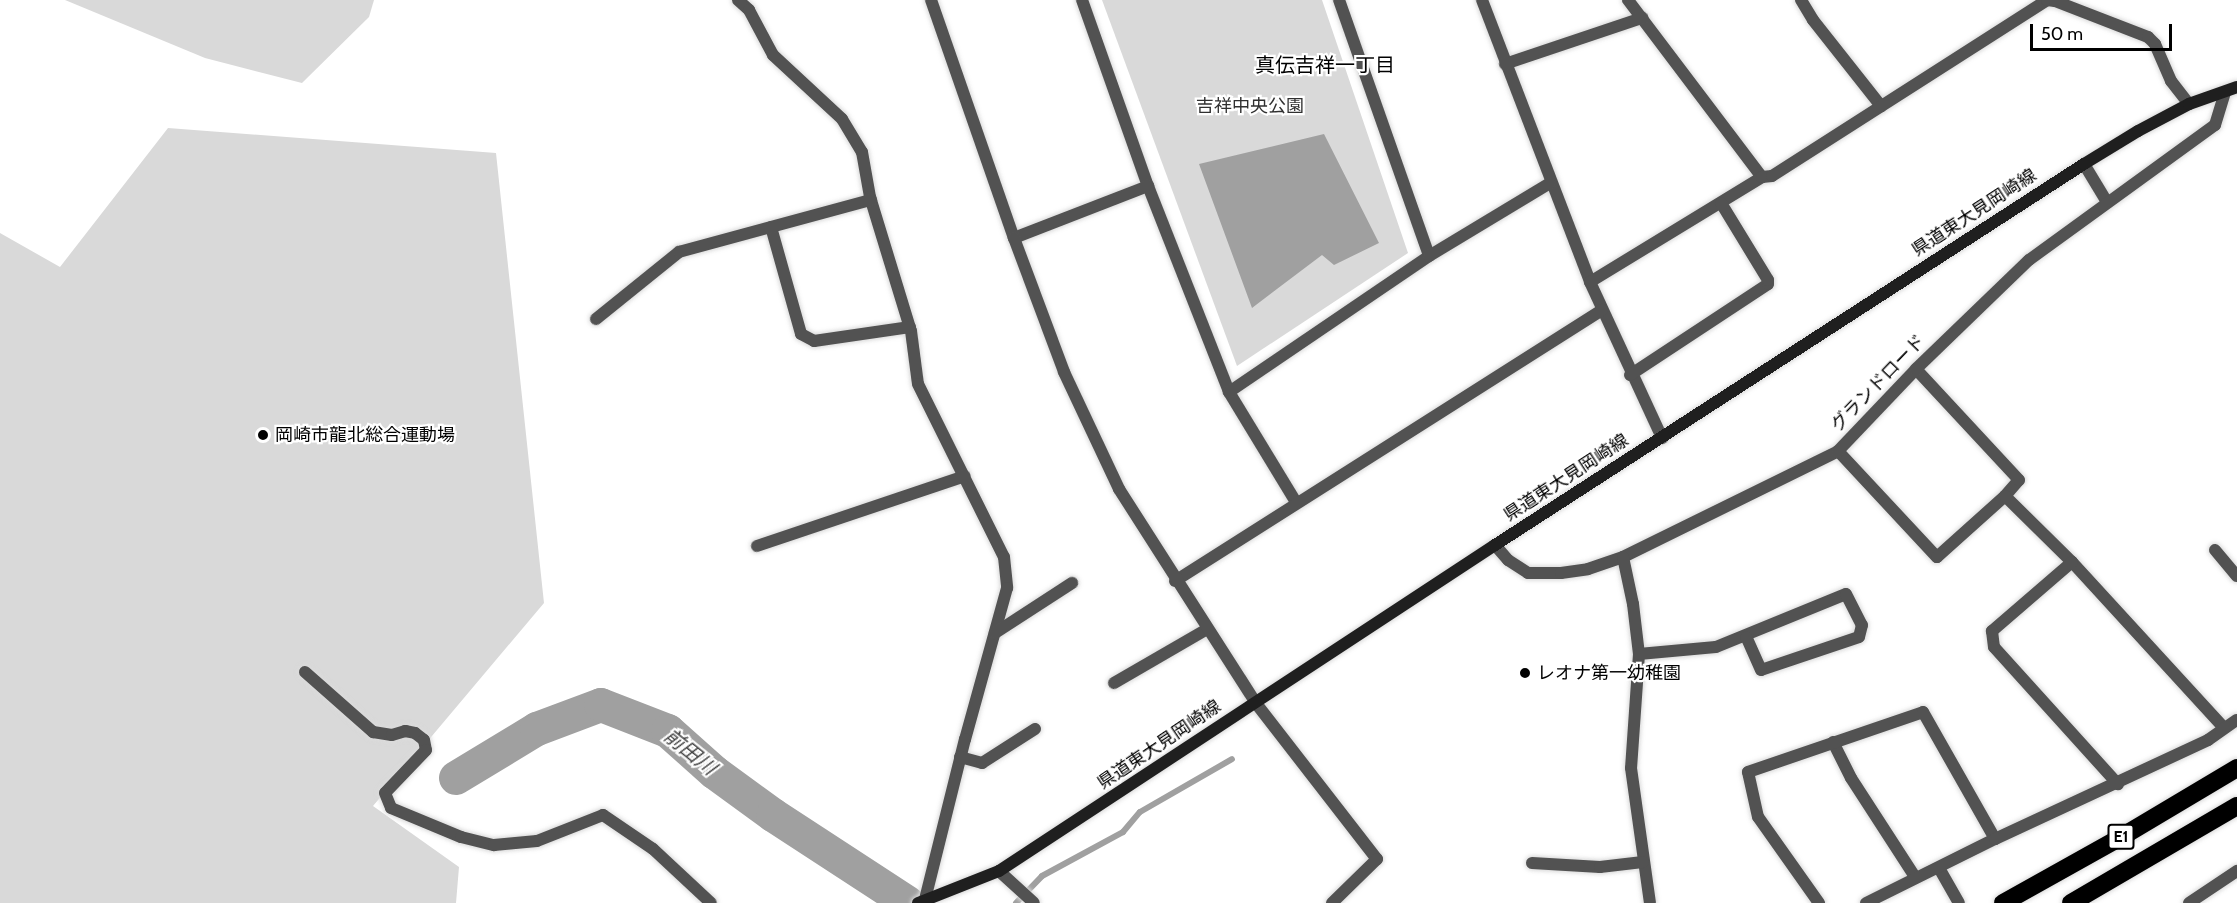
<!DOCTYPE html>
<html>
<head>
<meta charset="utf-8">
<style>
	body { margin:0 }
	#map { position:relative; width:2237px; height:903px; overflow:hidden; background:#fff; font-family:Cabin,"Noto Sans JP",sans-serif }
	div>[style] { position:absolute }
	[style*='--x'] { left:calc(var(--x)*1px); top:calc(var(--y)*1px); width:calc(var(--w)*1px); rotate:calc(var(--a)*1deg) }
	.green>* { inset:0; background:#d9d9d9 }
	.water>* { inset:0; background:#a0a0a0 }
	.stream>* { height:6px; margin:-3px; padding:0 3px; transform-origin:3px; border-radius:3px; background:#a0a0a0 }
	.river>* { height:34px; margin:-17px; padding:0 17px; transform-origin:17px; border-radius:17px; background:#a0a0a0 }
	.roads { filter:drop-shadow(0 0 2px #dbdbdb) drop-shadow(0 0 2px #dbdbdb) }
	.minor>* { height:12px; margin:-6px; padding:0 6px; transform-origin:6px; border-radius:6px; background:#525252 }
	.tertiary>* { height:12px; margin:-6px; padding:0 6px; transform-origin:6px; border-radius:6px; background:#525252 }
	.secondary>* { height:12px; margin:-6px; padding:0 6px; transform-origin:6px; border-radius:6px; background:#1f1f1f }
	.motorway>* { height:18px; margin:-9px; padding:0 9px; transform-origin:9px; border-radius:9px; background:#000 }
	.dots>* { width:16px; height:16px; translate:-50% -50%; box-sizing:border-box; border:3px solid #fff; border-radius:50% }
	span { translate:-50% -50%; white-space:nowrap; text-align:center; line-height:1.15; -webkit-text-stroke:4.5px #fff; paint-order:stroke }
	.shield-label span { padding:2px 4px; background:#fff; border:2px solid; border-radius:4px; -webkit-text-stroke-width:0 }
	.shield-label { font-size:16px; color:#000; font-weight:700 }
	.park-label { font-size:18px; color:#303030 }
	.street-label { font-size:18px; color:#000 }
	.poi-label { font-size:18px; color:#000 }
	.left { translate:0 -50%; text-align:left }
	.neighbourhood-label { font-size:20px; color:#000 }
	.water-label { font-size:20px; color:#414141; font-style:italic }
	.scale { position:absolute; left:2030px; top:24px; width:142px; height:27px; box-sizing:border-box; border:3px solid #000; border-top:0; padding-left:8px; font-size:18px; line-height:21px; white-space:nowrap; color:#000; -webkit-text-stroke:4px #fff; paint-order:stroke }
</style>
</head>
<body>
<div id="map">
	<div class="green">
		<div style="clip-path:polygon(65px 0,374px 0,369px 17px,302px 83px,205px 58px)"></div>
		<div style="clip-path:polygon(1102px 0,1322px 0,1408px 253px,1237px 366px)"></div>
		<div style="clip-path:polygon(168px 128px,496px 153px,544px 603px,373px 806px,459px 867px,456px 903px,0 903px,0 233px,60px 267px)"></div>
	</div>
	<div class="water">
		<div style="clip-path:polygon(1324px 134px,1379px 243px,1334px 265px,1322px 255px,1252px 308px,1199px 164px)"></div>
	</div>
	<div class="stream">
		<div style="--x:1016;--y:903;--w:37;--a:-46"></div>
		<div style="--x:1042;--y:876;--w:92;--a:-28.5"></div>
		<div style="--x:1123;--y:832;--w:26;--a:-50"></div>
		<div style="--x:1140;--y:812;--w:106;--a:-29.9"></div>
	</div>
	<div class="river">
		<div style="--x:456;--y:778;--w:95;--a:-31.2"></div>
		<div style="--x:537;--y:729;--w:68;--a:-20.6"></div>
		<div style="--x:601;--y:705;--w:72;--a:21.2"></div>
		<div style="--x:668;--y:731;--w:62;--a:41.7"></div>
		<div style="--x:714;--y:772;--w:73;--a:36.1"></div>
		<div style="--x:773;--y:815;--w:161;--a:33.1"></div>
	</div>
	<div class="roads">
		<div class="minor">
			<div style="--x:738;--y:0;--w:15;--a:42"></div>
			<div style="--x:749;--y:10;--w:51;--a:61.9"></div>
			<div style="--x:773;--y:55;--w:94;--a:42.8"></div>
			<div style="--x:842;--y:119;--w:39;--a:59"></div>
			<div style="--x:862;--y:152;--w:46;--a:79.9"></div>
			<div style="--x:870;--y:197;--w:140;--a:73"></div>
			<div style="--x:911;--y:331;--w:53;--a:82.5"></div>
			<div style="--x:918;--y:384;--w:193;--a:63.6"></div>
			<div style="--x:1004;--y:557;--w:31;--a:84"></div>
			<div style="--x:1007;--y:588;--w:157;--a:105.5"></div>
			<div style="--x:965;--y:739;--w:166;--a:104"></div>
			<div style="--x:1082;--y:0;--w:197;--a:70.5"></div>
			<div style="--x:1148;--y:186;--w:221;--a:68.5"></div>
			<div style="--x:1229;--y:392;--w:129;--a:58.7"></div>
			<div style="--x:1339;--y:0;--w:271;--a:70.6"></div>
			<div style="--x:1482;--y:0;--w:302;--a:69"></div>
			<div style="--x:1590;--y:282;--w:172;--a:65.2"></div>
			<div style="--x:1628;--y:0;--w:222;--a:52.9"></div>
			<div style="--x:1801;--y:0;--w:23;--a:59"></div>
			<div style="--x:1813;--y:20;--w:110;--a:51.7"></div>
			<div style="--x:1505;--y:64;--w:145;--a:-18.6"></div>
			<div style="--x:2084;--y:164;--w:44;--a:58.8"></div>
			<div style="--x:771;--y:227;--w:111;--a:74.3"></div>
			<div style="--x:801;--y:334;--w:15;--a:28"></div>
			<div style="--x:814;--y:341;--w:97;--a:-8.3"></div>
			<div style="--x:1014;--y:238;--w:144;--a:-21.2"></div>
			<div style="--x:1590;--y:282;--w:202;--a:-31.4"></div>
			<div style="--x:1762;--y:177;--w:10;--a:-6"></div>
			<div style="--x:1772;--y:176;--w:326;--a:-32.6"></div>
			<div style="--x:2047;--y:0;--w:8;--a:7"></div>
			<div style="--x:2055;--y:1;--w:100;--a:21.2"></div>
			<div style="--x:2148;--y:37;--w:10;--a:45"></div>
			<div style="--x:2155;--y:44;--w:40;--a:66.6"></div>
			<div style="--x:2171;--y:81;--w:29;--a:52"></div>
			<div style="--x:596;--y:319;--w:107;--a:-38.9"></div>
			<div style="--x:679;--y:252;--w:199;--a:-15.2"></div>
			<div style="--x:1630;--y:375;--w:165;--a:-33.4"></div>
			<div style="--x:1768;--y:284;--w:4;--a:-90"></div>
			<div style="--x:1768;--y:280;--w:90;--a:-121.4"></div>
			<div style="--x:1229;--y:392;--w:242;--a:-34.2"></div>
			<div style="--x:1429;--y:256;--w:141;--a:-31.1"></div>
			<div style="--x:1838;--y:451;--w:145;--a:47"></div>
			<div style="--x:1937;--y:557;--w:91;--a:-41.9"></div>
			<div style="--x:2005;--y:496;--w:21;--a:-49"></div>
			<div style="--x:2019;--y:480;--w:151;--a:-132.9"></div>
			<div style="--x:2005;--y:496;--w:94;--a:44.6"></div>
			<div style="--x:2072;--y:562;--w:225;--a:47.5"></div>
			<div style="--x:1495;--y:545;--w:20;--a:49"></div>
			<div style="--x:1508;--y:560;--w:24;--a:33"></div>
			<div style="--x:1528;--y:573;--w:33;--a:0"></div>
			<div style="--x:1561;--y:573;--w:27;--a:-8"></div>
			<div style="--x:1588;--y:569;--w:37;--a:-19"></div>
			<div style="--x:1623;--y:557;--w:240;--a:-26.2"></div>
			<div style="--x:1838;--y:451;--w:113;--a:-46.4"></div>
			<div style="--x:1916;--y:369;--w:157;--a:-44"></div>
			<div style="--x:2029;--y:260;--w:230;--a:-36"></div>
			<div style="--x:2215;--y:125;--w:34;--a:-73"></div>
			<div style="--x:757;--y:546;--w:219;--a:-18.6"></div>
			<div style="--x:2215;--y:550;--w:34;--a:50"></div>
			<div style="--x:1623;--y:557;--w:48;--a:78"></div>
			<div style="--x:1633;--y:604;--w:50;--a:83.2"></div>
			<div style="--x:1639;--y:654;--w:114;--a:94"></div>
			<div style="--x:1631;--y:768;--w:136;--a:82"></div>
			<div style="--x:2072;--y:562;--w:106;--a:139.2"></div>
			<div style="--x:1992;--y:631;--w:16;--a:83"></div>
			<div style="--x:1994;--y:647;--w:185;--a:47.9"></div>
			<div style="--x:1175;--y:581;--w:506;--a:-32.4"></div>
			<div style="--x:995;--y:633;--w:92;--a:-33"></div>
			<div style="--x:1639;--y:654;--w:77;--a:-5.2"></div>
			<div style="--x:1716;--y:647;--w:140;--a:-22.2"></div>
			<div style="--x:1846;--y:594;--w:35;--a:63"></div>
			<div style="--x:1862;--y:625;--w:12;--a:104"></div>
			<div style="--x:1859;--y:637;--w:103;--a:161.4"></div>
			<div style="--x:1761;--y:670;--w:36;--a:-114"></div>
			<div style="--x:305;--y:672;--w:91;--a:41.4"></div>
			<div style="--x:373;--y:732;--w:19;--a:9"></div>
			<div style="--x:392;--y:735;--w:14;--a:-17"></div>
			<div style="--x:405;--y:731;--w:10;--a:11"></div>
			<div style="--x:415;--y:733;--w:11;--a:38"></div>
			<div style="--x:424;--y:740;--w:10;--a:79"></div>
			<div style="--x:426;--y:750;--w:59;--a:133.6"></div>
			<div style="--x:385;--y:793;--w:16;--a:68"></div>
			<div style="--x:391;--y:808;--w:76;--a:22.5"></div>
			<div style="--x:461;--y:837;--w:34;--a:14"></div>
			<div style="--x:494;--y:845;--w:43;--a:-5.3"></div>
			<div style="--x:537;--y:841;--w:71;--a:-21.5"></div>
			<div style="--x:603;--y:815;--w:60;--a:34.2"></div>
			<div style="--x:653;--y:849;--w:79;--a:43"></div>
			<div style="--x:1114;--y:683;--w:108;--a:-30.1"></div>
			<div style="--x:1255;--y:702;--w:199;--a:52.2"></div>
			<div style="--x:1377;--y:859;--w:63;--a:135.6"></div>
			<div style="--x:1833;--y:742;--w:40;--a:63.4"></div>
			<div style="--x:1851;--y:778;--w:118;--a:57.1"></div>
			<div style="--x:960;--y:757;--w:23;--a:15"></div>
			<div style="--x:982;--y:763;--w:63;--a:-32.7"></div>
			<div style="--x:1532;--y:863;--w:68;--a:3.4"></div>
			<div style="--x:1600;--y:867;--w:43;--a:-6.6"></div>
			<div style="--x:1939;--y:868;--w:40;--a:60.3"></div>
			<div style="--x:999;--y:871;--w:47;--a:42.4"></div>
			<div style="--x:1819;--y:903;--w:105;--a:-125.3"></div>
			<div style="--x:1758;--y:817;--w:46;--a:-102.5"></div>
			<div style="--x:1748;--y:772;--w:185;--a:-18.9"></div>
			<div style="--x:1923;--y:712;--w:146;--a:60.4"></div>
			<div style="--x:1866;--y:903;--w:144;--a:-26.4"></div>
			<div style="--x:1995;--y:839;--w:235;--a:-24.9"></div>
			<div style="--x:2208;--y:740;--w:35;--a:-35"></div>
			<div style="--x:2189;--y:903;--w:58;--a:-33.7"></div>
		</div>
		<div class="tertiary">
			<div style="--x:931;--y:0;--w:252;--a:70.8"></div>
			<div style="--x:1014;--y:238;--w:143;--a:69.5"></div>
			<div style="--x:1064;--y:372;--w:129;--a:64.8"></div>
			<div style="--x:1119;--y:489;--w:253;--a:57.4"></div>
		</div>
		<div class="secondary">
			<div style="--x:918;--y:903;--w:87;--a:-21.6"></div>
			<div style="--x:999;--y:871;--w:594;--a:-33.32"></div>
			<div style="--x:1495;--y:545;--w:701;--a:-32.9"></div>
			<div style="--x:2084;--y:164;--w:63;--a:-31.4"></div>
			<div style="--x:2138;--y:131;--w:58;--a:-27.9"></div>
			<div style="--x:2189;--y:104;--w:51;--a:-19.5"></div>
		</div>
		<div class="motorway">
			<div style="--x:2003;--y:903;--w:143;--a:-29.2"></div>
			<div style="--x:2128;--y:833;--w:127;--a:-30.8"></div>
			<div style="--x:2071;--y:903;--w:192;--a:-30.3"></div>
		</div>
	</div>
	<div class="dots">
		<div style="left:263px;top:435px;background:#000"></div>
		<div style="left:1525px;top:673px;background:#000"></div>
	</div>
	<div class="shield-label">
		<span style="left:2121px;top:837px">E1</span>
	</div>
	<div class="park-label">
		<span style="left:1250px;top:106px">吉祥中央公園</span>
	</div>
	<div class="street-label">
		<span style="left:1974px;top:213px;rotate:-33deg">県道東大見岡崎線</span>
		<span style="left:1878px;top:383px;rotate:-46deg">グランドロード</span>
		<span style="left:1566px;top:478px;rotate:-33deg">県道東大見岡崎線</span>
		<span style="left:1159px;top:745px;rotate:-34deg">県道東大見岡崎線</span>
	</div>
	<div class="poi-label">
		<span class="left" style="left:275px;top:435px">岡崎市龍北総合運動場</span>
		<span class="left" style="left:1537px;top:673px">レオナ第一幼稚園</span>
	</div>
	<div class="neighbourhood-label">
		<span style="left:1325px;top:65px">真伝吉祥一丁目</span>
	</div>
	<div class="water-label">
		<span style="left:690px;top:752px;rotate:39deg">前田川</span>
	</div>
	<div class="scale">50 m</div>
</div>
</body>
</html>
